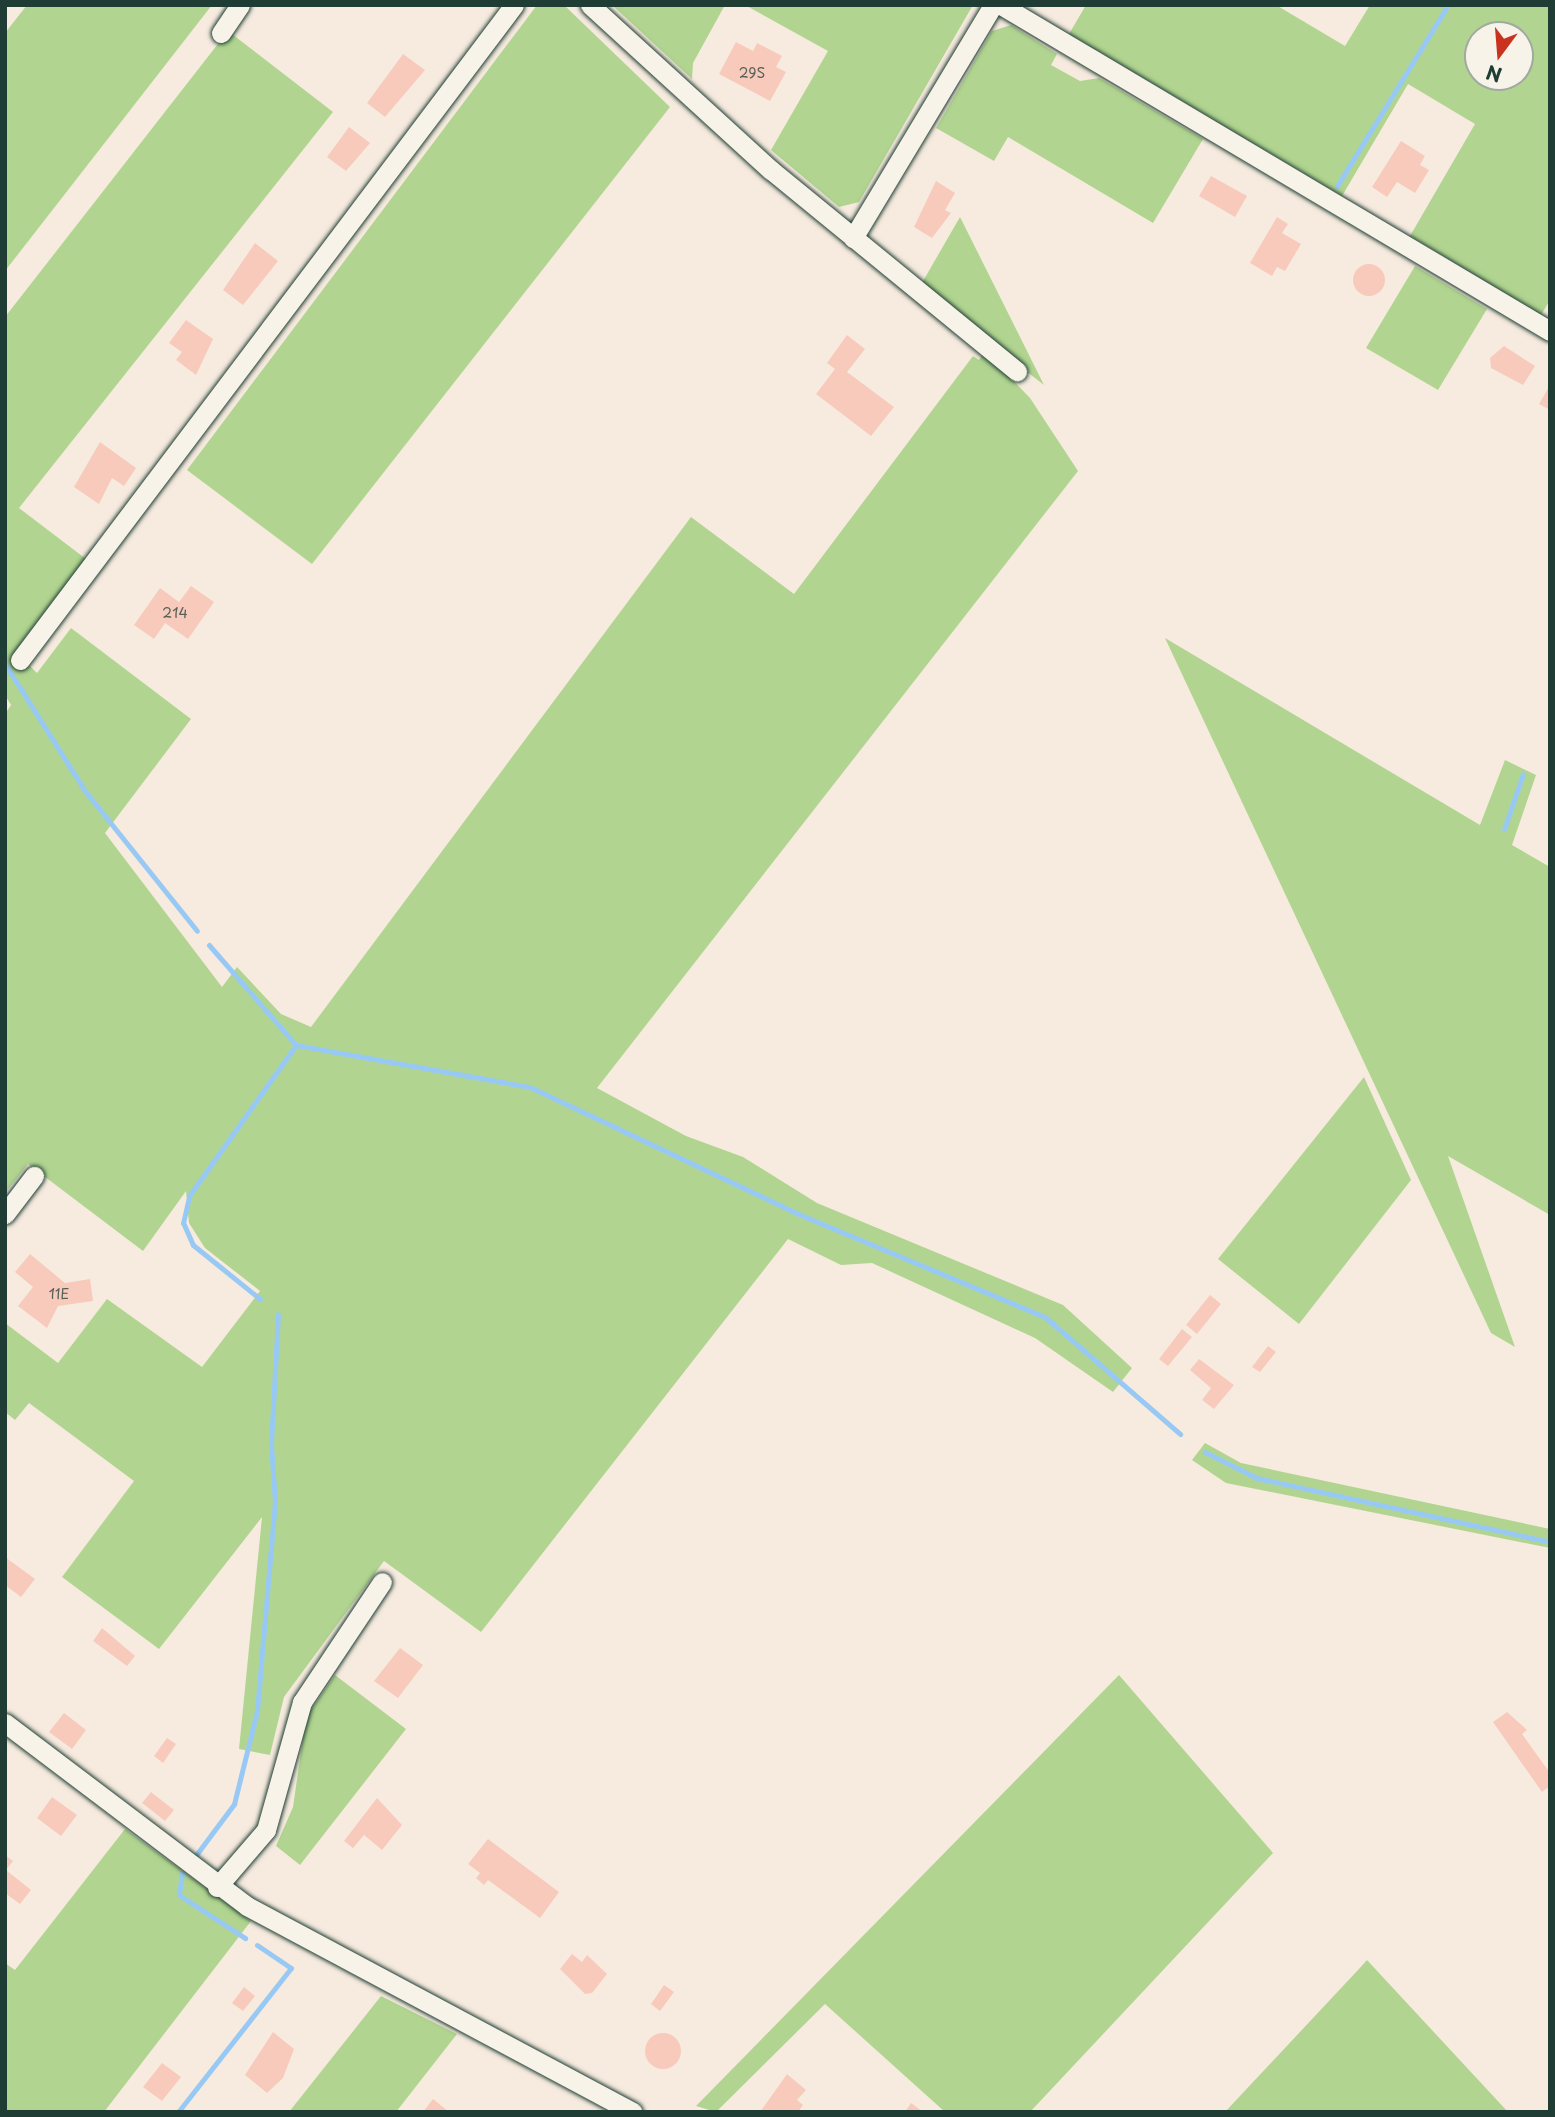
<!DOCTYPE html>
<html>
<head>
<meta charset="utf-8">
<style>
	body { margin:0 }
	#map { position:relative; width:1555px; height:2117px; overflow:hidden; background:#f7ebdf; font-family:"Playpen Sans",sans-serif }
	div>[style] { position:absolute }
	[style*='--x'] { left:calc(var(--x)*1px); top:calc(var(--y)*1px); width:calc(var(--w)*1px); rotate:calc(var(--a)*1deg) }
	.green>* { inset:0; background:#b1d590 }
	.stream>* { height:5px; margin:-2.5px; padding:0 2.5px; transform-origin:2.5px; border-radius:2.5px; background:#98c9f4 }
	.building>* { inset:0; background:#f8cabc }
	.round { border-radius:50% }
	.roads { filter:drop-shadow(0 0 2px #1f3d34) drop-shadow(0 0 2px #1f3d34) }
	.minor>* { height:19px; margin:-9.5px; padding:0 9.5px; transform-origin:9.5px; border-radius:9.5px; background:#f7f3e8 }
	span { translate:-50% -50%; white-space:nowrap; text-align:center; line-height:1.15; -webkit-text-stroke:5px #f7f3e8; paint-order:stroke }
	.number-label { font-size:14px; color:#556056 }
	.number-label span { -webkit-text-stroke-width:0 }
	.frame { position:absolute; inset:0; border:7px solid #1f3d34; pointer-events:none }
	.north { position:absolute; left:1464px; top:21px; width:70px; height:70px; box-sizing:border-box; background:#f7f3e8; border:2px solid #a1aaa0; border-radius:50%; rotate:196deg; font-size:19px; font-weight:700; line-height:28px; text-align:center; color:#1f3d34 }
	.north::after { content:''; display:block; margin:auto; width:24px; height:32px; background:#c8321e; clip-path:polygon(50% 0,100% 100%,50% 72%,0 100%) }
</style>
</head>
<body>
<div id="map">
	<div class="green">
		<div style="clip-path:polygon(27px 5px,212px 5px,5px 271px,5px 33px)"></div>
		<div style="clip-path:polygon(537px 5px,564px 5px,670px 107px,312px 564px,187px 470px)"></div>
		<div style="clip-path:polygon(612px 5px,725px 5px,693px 63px,692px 79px)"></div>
		<div style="clip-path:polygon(745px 5px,973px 5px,859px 202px,839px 207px,771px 150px,828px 51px)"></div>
		<div style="clip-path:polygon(evenodd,1086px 5px,1276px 5px,1345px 46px,1370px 5px,1550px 5px,1550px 300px,1541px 315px,1410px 236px,1475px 124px,1408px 84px,1342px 196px,1069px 34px,1086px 5px,1478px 35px,1520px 35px,1520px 77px,1478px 77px,1478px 35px)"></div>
		<div style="clip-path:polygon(1011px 25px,1057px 54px,1051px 65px,1080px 81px,1099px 78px,1203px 139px,1153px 223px,1008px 137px,994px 161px,936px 128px,992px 31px)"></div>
		<div style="clip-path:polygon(228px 31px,333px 112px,19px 508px,86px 559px,26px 662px,37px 673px,71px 628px,191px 719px,105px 833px,222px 987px,237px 967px,281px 1014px,311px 1027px,691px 517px,794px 594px,973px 356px,979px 360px,985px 351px,1030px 398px,1078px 471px,597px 1088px,686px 1136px,743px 1157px,817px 1203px,1063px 1305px,1132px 1368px,1113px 1392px,1035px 1338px,872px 1263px,841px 1265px,788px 1239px,481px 1632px,384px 1561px,284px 1697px,270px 1755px,239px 1749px,262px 1517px,159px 1649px,62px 1577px,134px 1481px,29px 1403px,15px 1420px,5px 1412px,5px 1323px,58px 1363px,107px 1299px,202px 1367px,260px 1291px,205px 1248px,189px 1223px,186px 1191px,143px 1251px,28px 1164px,5px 1193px,5px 714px,11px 705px,5px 695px,5px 317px)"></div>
		<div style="clip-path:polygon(960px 217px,1044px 385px,919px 288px)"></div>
		<div style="clip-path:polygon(1415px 266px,1487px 309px,1438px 390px,1366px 348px)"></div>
		<div style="clip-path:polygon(1165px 638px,1480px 825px,1505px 760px,1536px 775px,1512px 845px,1550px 867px,1550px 1215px,1448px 1156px,1515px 1347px,1491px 1333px)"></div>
		<div style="clip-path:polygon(1364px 1077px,1411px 1180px,1299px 1324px,1218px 1259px)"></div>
		<div style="clip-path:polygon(1205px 1443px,1241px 1463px,1550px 1529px,1550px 1548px,1226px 1483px,1192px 1460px)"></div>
		<div style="clip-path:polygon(335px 1675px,406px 1729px,300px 1865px,276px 1846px,293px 1807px,306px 1717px)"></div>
		<div style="clip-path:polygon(1119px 1675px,1273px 1853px,1030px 2112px,945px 2112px,825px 2004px,716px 2112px,696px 2106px)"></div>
		<div style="clip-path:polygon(125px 1829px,251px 1921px,104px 2112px,5px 2112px,5px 1963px,15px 1970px)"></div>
		<div style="clip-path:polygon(1367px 1960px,1508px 2112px,1225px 2112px,1358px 1970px)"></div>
		<div style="clip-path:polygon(381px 1996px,457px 2034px,396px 2112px,289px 2112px)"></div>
	</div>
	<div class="stream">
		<div style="--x:1337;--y:186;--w:212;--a:-58.5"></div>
		<div style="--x:5;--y:664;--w:150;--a:57.8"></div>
		<div style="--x:85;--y:791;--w:179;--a:51.3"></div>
		<div style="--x:1504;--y:829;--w:58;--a:-70.9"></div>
		<div style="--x:209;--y:945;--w:133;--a:49"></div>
		<div style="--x:260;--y:1299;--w:86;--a:-141.1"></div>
		<div style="--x:193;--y:1245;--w:24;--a:-114"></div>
		<div style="--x:183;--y:1223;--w:28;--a:-77"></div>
		<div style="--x:189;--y:1196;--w:185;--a:-54.7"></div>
		<div style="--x:296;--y:1045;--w:238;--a:10.2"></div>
		<div style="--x:530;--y:1087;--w:300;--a:25.3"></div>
		<div style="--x:801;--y:1215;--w:264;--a:22.7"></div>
		<div style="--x:1045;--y:1317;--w:179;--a:40.9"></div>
		<div style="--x:1205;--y:1452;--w:58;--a:26.6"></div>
		<div style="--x:1257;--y:1478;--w:300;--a:12.3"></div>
		<div style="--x:196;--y:1855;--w:64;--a:-53.3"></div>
		<div style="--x:234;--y:1804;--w:96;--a:-76.1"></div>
		<div style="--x:257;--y:1711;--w:209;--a:-85.1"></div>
		<div style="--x:275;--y:1503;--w:59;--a:-93.9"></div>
		<div style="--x:271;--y:1444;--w:130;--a:-86.9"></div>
		<div style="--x:182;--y:1873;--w:22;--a:98"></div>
		<div style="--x:179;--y:1895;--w:79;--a:33.1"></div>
		<div style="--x:178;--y:2112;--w:183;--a:-51.9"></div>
		<div style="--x:291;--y:1968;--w:41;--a:-145.9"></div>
	</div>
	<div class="building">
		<div style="clip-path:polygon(736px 42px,753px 51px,757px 43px,782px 56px,776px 67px,786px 72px,770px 101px,719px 74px)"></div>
		<div style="clip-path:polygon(403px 54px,425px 70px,385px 117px,367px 103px)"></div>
		<div style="clip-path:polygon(349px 127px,370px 143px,346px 171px,327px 157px)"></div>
		<div style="clip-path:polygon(1401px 141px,1425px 156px,1420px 165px,1429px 170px,1415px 193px,1397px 182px,1387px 197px,1372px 187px)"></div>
		<div style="clip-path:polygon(1211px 176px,1247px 196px,1235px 217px,1199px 196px)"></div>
		<div style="clip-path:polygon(936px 181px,955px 193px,945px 210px,951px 213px,932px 238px,914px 227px)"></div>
		<div style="clip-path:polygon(1277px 217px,1288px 224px,1282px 233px,1301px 244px,1285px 271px,1277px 267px,1272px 276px,1250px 263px)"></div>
		<div style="clip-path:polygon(255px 243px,278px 261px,243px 305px,223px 290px)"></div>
		<div class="round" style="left:1353px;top:264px;width:32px;height:32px"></div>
		<div style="clip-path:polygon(186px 320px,213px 339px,196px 375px,176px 360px,182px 352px,169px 343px)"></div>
		<div style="clip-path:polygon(847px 335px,865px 349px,847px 372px,894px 407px,871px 436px,816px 394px,835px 369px,827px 363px)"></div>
		<div style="clip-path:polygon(1504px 346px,1535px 366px,1523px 385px,1491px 368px,1490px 358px)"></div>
		<div style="clip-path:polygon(1550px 385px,1550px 410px,1539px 404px)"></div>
		<div style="clip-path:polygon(100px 442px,136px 468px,124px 486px,112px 478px,99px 504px,74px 487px)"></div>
		<div style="clip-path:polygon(191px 586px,214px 602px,188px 639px,165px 623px,154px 639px,134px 625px,160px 588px,179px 602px)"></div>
		<div style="clip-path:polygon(30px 1254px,65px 1283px,90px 1279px,93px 1301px,58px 1306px,47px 1328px,18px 1306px,33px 1287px,15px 1272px)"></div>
		<div style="clip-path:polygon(1210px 1295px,1221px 1304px,1197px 1334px,1186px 1325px)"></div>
		<div style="clip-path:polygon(1182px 1329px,1192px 1337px,1168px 1366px,1159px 1359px)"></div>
		<div style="clip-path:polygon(1268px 1346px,1276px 1352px,1260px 1372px,1252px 1367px)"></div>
		<div style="clip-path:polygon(1199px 1359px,1234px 1385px,1214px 1409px,1202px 1400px,1211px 1388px,1190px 1370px)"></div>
		<div style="clip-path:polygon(5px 1557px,35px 1579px,21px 1597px,5px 1585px)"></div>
		<div style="clip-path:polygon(102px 1628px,135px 1656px,127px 1666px,93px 1641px)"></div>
		<div style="clip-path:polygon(400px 1648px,423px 1665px,398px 1698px,374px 1681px)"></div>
		<div style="clip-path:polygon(1507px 1712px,1527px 1730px,1522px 1734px,1550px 1773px,1550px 1786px,1542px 1792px,1493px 1722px)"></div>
		<div style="clip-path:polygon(64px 1713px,86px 1730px,72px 1749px,49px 1732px)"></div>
		<div style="clip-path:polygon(167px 1738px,176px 1744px,163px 1763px,154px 1756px)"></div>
		<div style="clip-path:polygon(151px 1792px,174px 1810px,165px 1821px,142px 1803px)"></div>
		<div style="clip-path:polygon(52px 1797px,77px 1815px,61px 1836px,37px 1818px)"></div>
		<div style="clip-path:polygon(377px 1798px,402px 1825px,382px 1850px,364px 1835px,353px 1848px,344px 1841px)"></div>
		<div style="clip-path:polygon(488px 1839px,559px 1892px,540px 1918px,488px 1880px,484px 1885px,476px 1878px,480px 1873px,468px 1864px)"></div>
		<div style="clip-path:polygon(5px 1855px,13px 1861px,6px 1870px,31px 1890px,20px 1904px,5px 1893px)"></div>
		<div style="clip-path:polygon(572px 1954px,582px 1962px,587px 1955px,607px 1974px,592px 1993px,585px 1994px,560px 1969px)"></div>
		<div style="clip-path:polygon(664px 1985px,674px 1992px,660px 2011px,651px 2004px)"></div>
		<div style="clip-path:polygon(244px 1987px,255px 1996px,243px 2011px,232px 2003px)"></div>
		<div style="clip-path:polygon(273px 2032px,294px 2049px,283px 2078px,267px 2093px,245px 2075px)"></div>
		<div class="round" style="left:645px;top:2033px;width:36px;height:36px"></div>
		<div style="clip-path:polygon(162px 2063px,181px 2077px,162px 2101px,143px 2087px)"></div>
		<div style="clip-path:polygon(787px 2074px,806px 2090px,797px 2100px,803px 2105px,798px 2112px,760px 2112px)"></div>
		<div style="clip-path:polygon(433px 2099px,449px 2112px,423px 2112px)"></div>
		<div style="clip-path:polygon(911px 2103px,923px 2112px,905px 2112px)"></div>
	</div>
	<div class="roads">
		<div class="minor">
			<div style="--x:590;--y:5;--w:245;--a:42.4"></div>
			<div style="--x:771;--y:170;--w:318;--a:39.3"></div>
			<div style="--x:1001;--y:5;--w:638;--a:30.7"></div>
			<div style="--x:221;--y:33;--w:34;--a:-56"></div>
			<div style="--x:853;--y:238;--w:272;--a:-59"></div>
			<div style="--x:20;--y:660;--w:820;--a:-52.98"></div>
			<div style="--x:5;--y:1214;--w:48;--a:-52.7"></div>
			<div style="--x:5;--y:1723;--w:303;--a:37.1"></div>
			<div style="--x:247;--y:1906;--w:437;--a:28.1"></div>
			<div style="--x:217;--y:1887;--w:75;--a:-49.3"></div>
			<div style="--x:266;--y:1830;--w:133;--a:-74.3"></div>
			<div style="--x:302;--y:1702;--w:144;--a:-56.3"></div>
		</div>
	</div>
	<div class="number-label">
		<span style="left:752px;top:73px">29S</span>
		<span style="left:175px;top:613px">214</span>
		<span style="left:59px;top:1294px">11E</span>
	</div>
	<div class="frame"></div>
	<div class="north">N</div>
</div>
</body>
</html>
